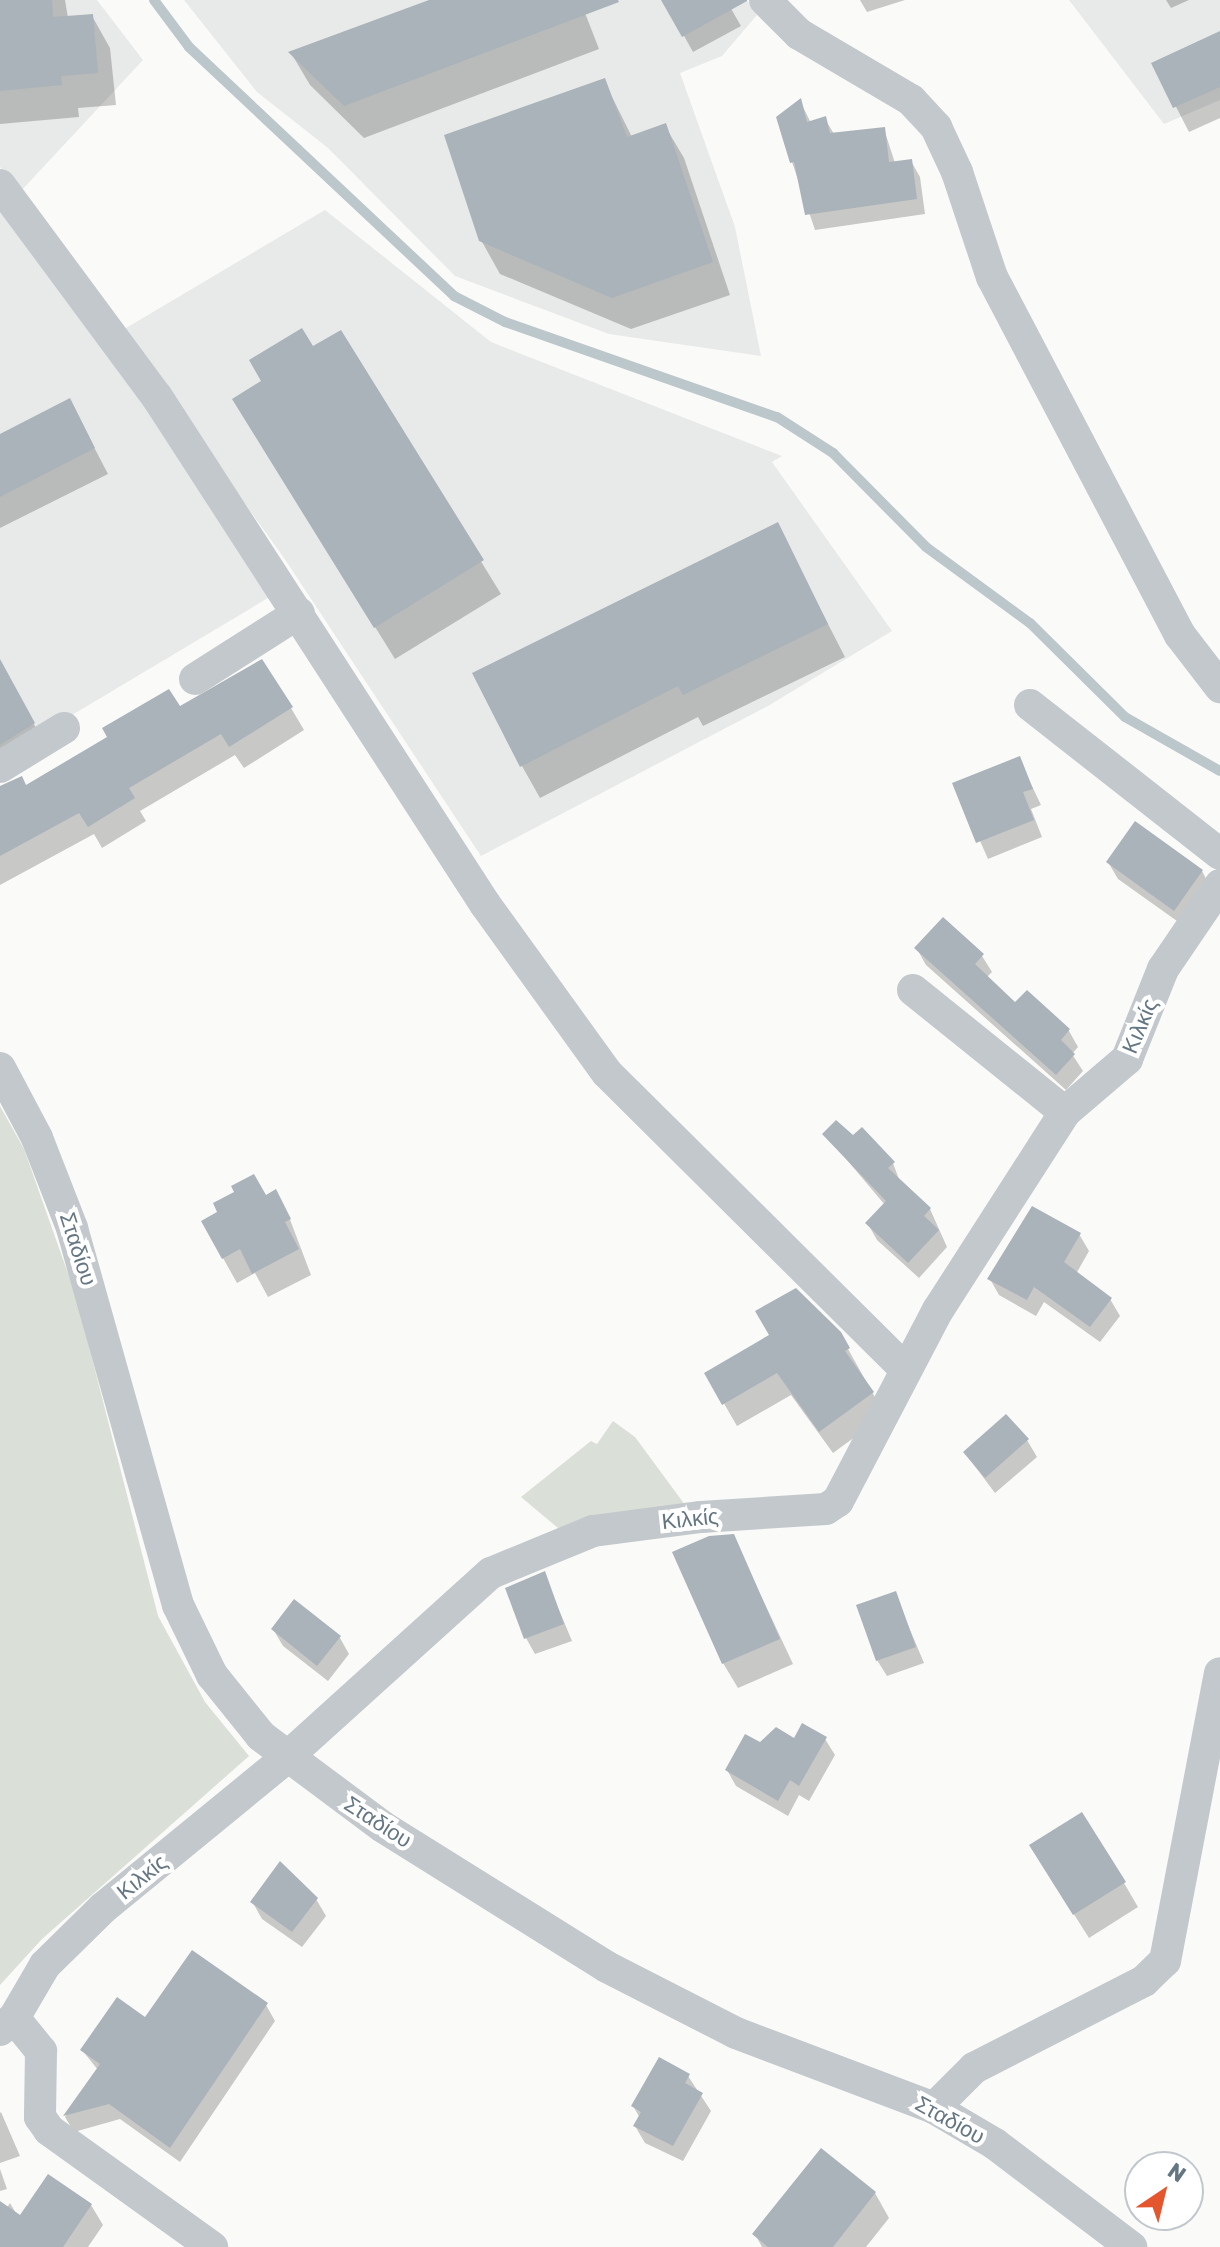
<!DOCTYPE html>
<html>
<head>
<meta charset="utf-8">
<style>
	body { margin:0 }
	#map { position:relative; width:1220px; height:2247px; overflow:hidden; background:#fafaf8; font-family:Rubik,sans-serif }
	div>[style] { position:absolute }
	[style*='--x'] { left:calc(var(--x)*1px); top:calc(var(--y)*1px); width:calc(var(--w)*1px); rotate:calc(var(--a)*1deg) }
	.built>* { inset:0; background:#e8e9e9 }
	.green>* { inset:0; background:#dadfd7 }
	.shadow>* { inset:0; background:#0003 }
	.stream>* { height:10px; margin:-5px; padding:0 5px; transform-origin:5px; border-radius:5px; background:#bbc7cb }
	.building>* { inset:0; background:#aab3b9 }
	.street>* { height:32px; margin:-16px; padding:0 16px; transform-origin:16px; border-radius:16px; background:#c3c8cc }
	span { translate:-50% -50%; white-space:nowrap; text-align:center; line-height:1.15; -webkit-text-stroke:8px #fff; paint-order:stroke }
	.street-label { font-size:22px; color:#657683 }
	.north { position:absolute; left:1124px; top:2151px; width:80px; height:80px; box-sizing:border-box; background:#fff; border:2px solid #c1c8cd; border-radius:50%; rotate:35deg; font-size:22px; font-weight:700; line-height:32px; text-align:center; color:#657683 }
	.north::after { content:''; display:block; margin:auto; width:28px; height:36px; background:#e4572e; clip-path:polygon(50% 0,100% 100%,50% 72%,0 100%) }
</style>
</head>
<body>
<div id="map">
	<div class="built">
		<div style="clip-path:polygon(0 0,97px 0,143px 60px,20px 192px,0 167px)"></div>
		<div style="clip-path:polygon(184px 0,747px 0,757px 15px,722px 56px,680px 73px,735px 227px,761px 356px,609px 334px,455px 276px,328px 148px,257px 92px)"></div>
		<div style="clip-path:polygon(1069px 0,1220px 0,1220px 100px,1164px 124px)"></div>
		<div style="clip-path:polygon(0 206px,278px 592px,0 758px)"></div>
		<div style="clip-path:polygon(325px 210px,491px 342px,782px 456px,772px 462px,892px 631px,768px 706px,481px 856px,284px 558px,121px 331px)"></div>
	</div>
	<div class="green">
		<div style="clip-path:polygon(0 1106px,24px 1149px,76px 1296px,158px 1616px,205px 1702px,249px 1756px,42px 1939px,0 1985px)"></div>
		<div style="clip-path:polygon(613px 1421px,635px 1437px,688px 1509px,558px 1528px,521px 1497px,591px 1441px,597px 1444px)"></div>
	</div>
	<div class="shadow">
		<div style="clip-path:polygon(0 0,65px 0,68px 18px,92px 16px,110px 48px,116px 105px,78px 108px,79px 117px,0 124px)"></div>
		<div style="clip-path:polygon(435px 0,580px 0,599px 49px,364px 138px,310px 85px,291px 53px)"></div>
		<div style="clip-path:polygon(664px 0,726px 0,741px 26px,693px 52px)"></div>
		<div style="clip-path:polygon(860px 0,905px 0,867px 12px)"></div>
		<div style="clip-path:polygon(1166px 0,1189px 0,1171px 8px)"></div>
		<div style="clip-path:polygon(1220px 33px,1220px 118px,1189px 132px,1154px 64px)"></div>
		<div style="clip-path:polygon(604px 81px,632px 137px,665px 126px,684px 158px,730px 295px,631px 329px,500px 274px,481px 240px)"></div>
		<div style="clip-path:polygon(800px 101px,811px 123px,825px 119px,834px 134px,884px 129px,895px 163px,911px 161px,920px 177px,925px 214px,815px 230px,792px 162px)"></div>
		<div style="clip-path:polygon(340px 332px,501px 594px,395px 659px,253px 431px,313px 349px)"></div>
		<div style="clip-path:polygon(70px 401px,108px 474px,0 528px,0 436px)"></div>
		<div style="clip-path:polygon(777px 525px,845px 657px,703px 726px,698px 717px,540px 798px,522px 766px)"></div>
		<div style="clip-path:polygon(0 663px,46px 746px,0 777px)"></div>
		<div style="clip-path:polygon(291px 708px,304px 730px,244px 768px,235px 755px,140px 811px,146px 821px,102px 848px,94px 834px,0 885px,0 788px,26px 787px,179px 709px)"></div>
		<div style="clip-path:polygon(1019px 759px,1041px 805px,1031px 809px,1042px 837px,988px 859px,955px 784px)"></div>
		<div style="clip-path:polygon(1108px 862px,1202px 871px,1211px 888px,1184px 926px,1118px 879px)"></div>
		<div style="clip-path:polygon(917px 949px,982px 956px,992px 972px,986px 978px,1015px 1005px,1027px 992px,1069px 1031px,1078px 1047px,1072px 1054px,1083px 1071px,1066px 1090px,926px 965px)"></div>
		<div style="clip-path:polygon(825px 1134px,853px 1138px,893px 1163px,900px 1182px,930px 1209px,947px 1247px,919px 1278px,877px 1240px,868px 1224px,885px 1205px)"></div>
		<div style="clip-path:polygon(289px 1217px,311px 1275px,268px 1297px,255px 1273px,237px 1283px,223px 1258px)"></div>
		<div style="clip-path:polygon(1079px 1234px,1089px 1251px,1076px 1274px,1110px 1299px,1120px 1316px,1100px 1342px,1044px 1302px,1036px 1316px,999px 1295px,990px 1279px)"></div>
		<div style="clip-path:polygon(839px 1333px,885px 1415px,833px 1453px,791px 1395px,737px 1426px,707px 1374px)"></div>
		<div style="clip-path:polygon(1027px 1440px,1037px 1457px,995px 1493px,965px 1453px)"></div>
		<div style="clip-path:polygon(733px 1536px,793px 1664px,738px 1688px,723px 1663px)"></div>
		<div style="clip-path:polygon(544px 1574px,572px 1641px,535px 1654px,526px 1638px)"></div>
		<div style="clip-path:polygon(895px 1594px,924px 1663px,887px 1676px,877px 1660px)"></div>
		<div style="clip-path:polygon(273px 1629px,340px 1638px,349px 1654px,328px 1681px,283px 1646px)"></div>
		<div style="clip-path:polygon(825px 1739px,835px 1755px,809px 1801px,799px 1795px,788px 1816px,736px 1786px,727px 1770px,760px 1745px)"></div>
		<div style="clip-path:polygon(1046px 1870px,1124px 1883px,1138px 1907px,1089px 1938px)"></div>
		<div style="clip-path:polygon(316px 1899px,326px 1916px,302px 1947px,262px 1919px,253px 1903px)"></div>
		<div style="clip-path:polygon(266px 2005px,275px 2021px,180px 2162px,120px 2119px,74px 2132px,65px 2117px,98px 2070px,82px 2050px,145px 2020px)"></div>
		<div style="clip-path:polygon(688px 2076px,711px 2111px,683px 2161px,645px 2143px,635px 2126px,640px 2118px,633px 2106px)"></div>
		<div style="clip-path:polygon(1px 2112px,20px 2156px,0 2163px,0 2113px)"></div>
		<div style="clip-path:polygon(0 2169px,7px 2189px,0 2191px)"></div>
		<div style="clip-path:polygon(875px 2193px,889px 2218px,866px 2247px,762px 2247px,755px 2234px)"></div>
		<div style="clip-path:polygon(10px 2203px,20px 2220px,91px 2205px,103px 2225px,88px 2247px,0 2247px,0 2218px)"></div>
	</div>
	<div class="stream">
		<div style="--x:154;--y:0;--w:59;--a:53.3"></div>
		<div style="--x:189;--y:47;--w:364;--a:43.2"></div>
		<div style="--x:454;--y:296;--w:57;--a:27"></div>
		<div style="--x:505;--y:322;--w:288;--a:19.3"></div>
		<div style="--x:777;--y:417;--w:67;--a:32.7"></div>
		<div style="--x:833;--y:453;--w:132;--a:45.3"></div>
		<div style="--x:926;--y:547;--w:129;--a:36.2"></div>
		<div style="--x:1030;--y:623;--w:134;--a:44.7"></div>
		<div style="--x:1125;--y:717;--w:109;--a:29.6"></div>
	</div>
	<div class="building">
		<div style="clip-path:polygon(0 0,52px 0,53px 17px,93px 14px,98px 73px,61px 76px,62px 85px,0 91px)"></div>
		<div style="clip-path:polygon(429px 0,618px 0,619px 2px,344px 106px,288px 52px)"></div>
		<div style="clip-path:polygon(661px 0,747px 0,747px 1px,682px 37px)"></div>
		<div style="clip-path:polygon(1220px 31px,1220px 87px,1173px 108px,1151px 63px)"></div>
		<div style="clip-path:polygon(605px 78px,627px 137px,666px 123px,713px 262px,612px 298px,479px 241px,444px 135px)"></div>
		<div style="clip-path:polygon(801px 98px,807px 122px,826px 116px,830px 133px,885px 127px,889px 162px,912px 159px,917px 199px,805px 215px,794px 162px,790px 163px,776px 117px)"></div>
		<div style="clip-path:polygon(302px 328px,313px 346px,341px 330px,484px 560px,374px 628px,232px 399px,261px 381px,249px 360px)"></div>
		<div style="clip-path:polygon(70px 398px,95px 448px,0 497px,0 434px)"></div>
		<div style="clip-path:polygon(778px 522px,828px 624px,683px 695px,678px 686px,520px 767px,472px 673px)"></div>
		<div style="clip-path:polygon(0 659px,35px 723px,0 745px)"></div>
		<div style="clip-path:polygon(262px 659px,293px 707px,229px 747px,221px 734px,129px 788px,135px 798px,88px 827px,79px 813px,0 856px,0 786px,22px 776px,26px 785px,107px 737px,102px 728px,169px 689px,180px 706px)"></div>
		<div style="clip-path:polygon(1020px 756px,1033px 789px,1023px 792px,1034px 820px,976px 843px,952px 783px)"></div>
		<div style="clip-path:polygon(1135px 821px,1203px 870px,1174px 911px,1106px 862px)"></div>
		<div style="clip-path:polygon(943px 917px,984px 954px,975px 964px,1015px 1002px,1027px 990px,1070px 1029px,1061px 1040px,1075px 1054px,1056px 1075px,914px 948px)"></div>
		<div style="clip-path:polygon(836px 1120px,853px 1135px,862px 1127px,895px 1162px,888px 1168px,931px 1208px,924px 1216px,939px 1230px,908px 1263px,865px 1223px,886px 1201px,822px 1134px)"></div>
		<div style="clip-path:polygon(254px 1174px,266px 1195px,276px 1189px,291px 1219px,285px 1222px,299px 1249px,252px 1274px,240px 1249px,222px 1259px,201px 1221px,217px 1212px,213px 1203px,234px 1192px,231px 1186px)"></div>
		<div style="clip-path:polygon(1032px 1206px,1081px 1233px,1064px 1262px,1112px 1298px,1090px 1327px,1034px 1287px,1027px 1300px,987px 1279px)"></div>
		<div style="clip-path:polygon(796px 1288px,841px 1332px,850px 1348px,845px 1351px,874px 1392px,819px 1432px,777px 1373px,722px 1405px,704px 1373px,769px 1335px,755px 1311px)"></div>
		<div style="clip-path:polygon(1006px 1414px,1029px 1439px,985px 1478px,963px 1452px)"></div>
		<div style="clip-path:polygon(734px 1534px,780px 1639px,722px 1664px,672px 1552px,709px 1536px)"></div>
		<div style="clip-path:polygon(545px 1571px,564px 1624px,524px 1639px,505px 1588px)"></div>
		<div style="clip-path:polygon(896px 1591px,916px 1647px,876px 1661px,856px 1605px)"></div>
		<div style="clip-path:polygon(294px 1599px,341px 1636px,317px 1666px,271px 1629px)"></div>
		<div style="clip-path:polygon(802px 1723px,827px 1737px,799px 1786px,790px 1780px,778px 1801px,725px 1770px,745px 1734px,760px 1742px,776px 1727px,794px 1738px)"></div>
		<div style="clip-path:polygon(1082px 1812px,1126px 1882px,1073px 1915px,1029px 1845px)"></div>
		<div style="clip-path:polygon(280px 1861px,318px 1898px,292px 1932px,250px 1902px)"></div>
		<div style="clip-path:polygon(192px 1950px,268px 2003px,170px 2148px,109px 2104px,63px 2116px,100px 2064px,80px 2050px,117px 1997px,145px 2017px)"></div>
		<div style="clip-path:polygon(659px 2057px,690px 2074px,685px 2083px,703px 2093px,673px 2146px,633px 2126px,641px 2112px,631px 2106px)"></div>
		<div style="clip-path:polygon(821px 2148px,876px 2192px,833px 2247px,768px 2247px,752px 2234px)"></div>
		<div style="clip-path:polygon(48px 2174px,92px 2204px,63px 2247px,0 2247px,0 2201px,20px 2215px)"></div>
	</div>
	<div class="street">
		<div style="--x:765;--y:0;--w:48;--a:45"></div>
		<div style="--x:799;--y:34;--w:130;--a:30.5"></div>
		<div style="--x:911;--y:100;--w:37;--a:47"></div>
		<div style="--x:936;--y:127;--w:50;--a:65"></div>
		<div style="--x:957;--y:172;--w:111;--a:71.6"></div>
		<div style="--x:992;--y:277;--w:404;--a:62.3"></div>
		<div style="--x:1180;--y:635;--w:66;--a:52.4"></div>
		<div style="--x:0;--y:185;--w:264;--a:53.5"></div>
		<div style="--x:157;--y:397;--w:604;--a:57.1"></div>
		<div style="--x:485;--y:904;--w:208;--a:54.2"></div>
		<div style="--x:607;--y:1073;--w:420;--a:44.8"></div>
		<div style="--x:195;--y:679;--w:123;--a:-32.4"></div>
		<div style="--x:1030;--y:705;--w:241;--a:38.1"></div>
		<div style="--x:0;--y:767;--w:75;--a:-31.4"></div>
		<div style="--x:913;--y:990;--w:195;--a:38.8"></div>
		<div style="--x:0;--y:1068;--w:79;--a:62.1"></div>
		<div style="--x:37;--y:1138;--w:97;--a:68.7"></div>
		<div style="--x:72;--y:1228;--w:392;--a:74.3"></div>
		<div style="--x:178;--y:1605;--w:78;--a:64.1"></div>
		<div style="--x:212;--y:1675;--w:78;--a:51.2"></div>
		<div style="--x:261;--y:1736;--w:152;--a:36.7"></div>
		<div style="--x:383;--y:1827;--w:264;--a:32"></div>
		<div style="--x:607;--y:1967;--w:145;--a:27.1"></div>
		<div style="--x:736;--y:2033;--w:212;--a:20.7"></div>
		<div style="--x:934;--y:2108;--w:71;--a:30.5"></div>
		<div style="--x:995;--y:2144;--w:171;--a:37.1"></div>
		<div style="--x:14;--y:2018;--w:43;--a:50.7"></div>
		<div style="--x:41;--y:2051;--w:66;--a:90.9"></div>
		<div style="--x:40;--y:2117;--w:16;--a:55"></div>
		<div style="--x:49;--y:2130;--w:201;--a:35.7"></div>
		<div style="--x:0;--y:2030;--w:18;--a:-41"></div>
		<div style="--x:14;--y:2018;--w:61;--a:-59.7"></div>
		<div style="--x:45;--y:1965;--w:81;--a:-44.5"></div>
		<div style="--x:103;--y:1908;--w:237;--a:-39.3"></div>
		<div style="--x:286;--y:1758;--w:276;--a:-42.1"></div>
		<div style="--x:491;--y:1573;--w:110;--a:-22.4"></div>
		<div style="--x:593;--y:1531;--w:109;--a:-7.4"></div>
		<div style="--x:701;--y:1517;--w:125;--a:-3.7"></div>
		<div style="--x:826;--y:1509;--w:14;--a:-34"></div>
		<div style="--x:838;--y:1501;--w:216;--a:-62.4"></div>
		<div style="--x:938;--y:1310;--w:235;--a:-57.3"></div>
		<div style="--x:1065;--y:1112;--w:82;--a:-40.5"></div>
		<div style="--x:1127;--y:1059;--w:97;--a:-68.2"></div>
		<div style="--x:1163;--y:969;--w:102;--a:-55.8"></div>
		<div style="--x:934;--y:2108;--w:57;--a:-45"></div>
		<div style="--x:974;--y:2068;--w:191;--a:-27.1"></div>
		<div style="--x:1144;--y:1981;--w:29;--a:-44"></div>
		<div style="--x:1165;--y:1961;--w:293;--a:-79.2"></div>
	</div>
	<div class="street-label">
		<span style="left:1140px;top:1026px;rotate:-67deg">Κιλκίς</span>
		<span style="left:78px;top:1249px;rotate:72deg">Σταδίου</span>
		<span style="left:690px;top:1519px;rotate:-6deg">Κιλκίς</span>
		<span style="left:378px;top:1822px;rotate:33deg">Σταδίου</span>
		<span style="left:142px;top:1877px;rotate:-39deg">Κιλκίς</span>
		<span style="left:950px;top:2120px;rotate:29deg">Σταδίου</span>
	</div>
	<div class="north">N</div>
</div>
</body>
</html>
